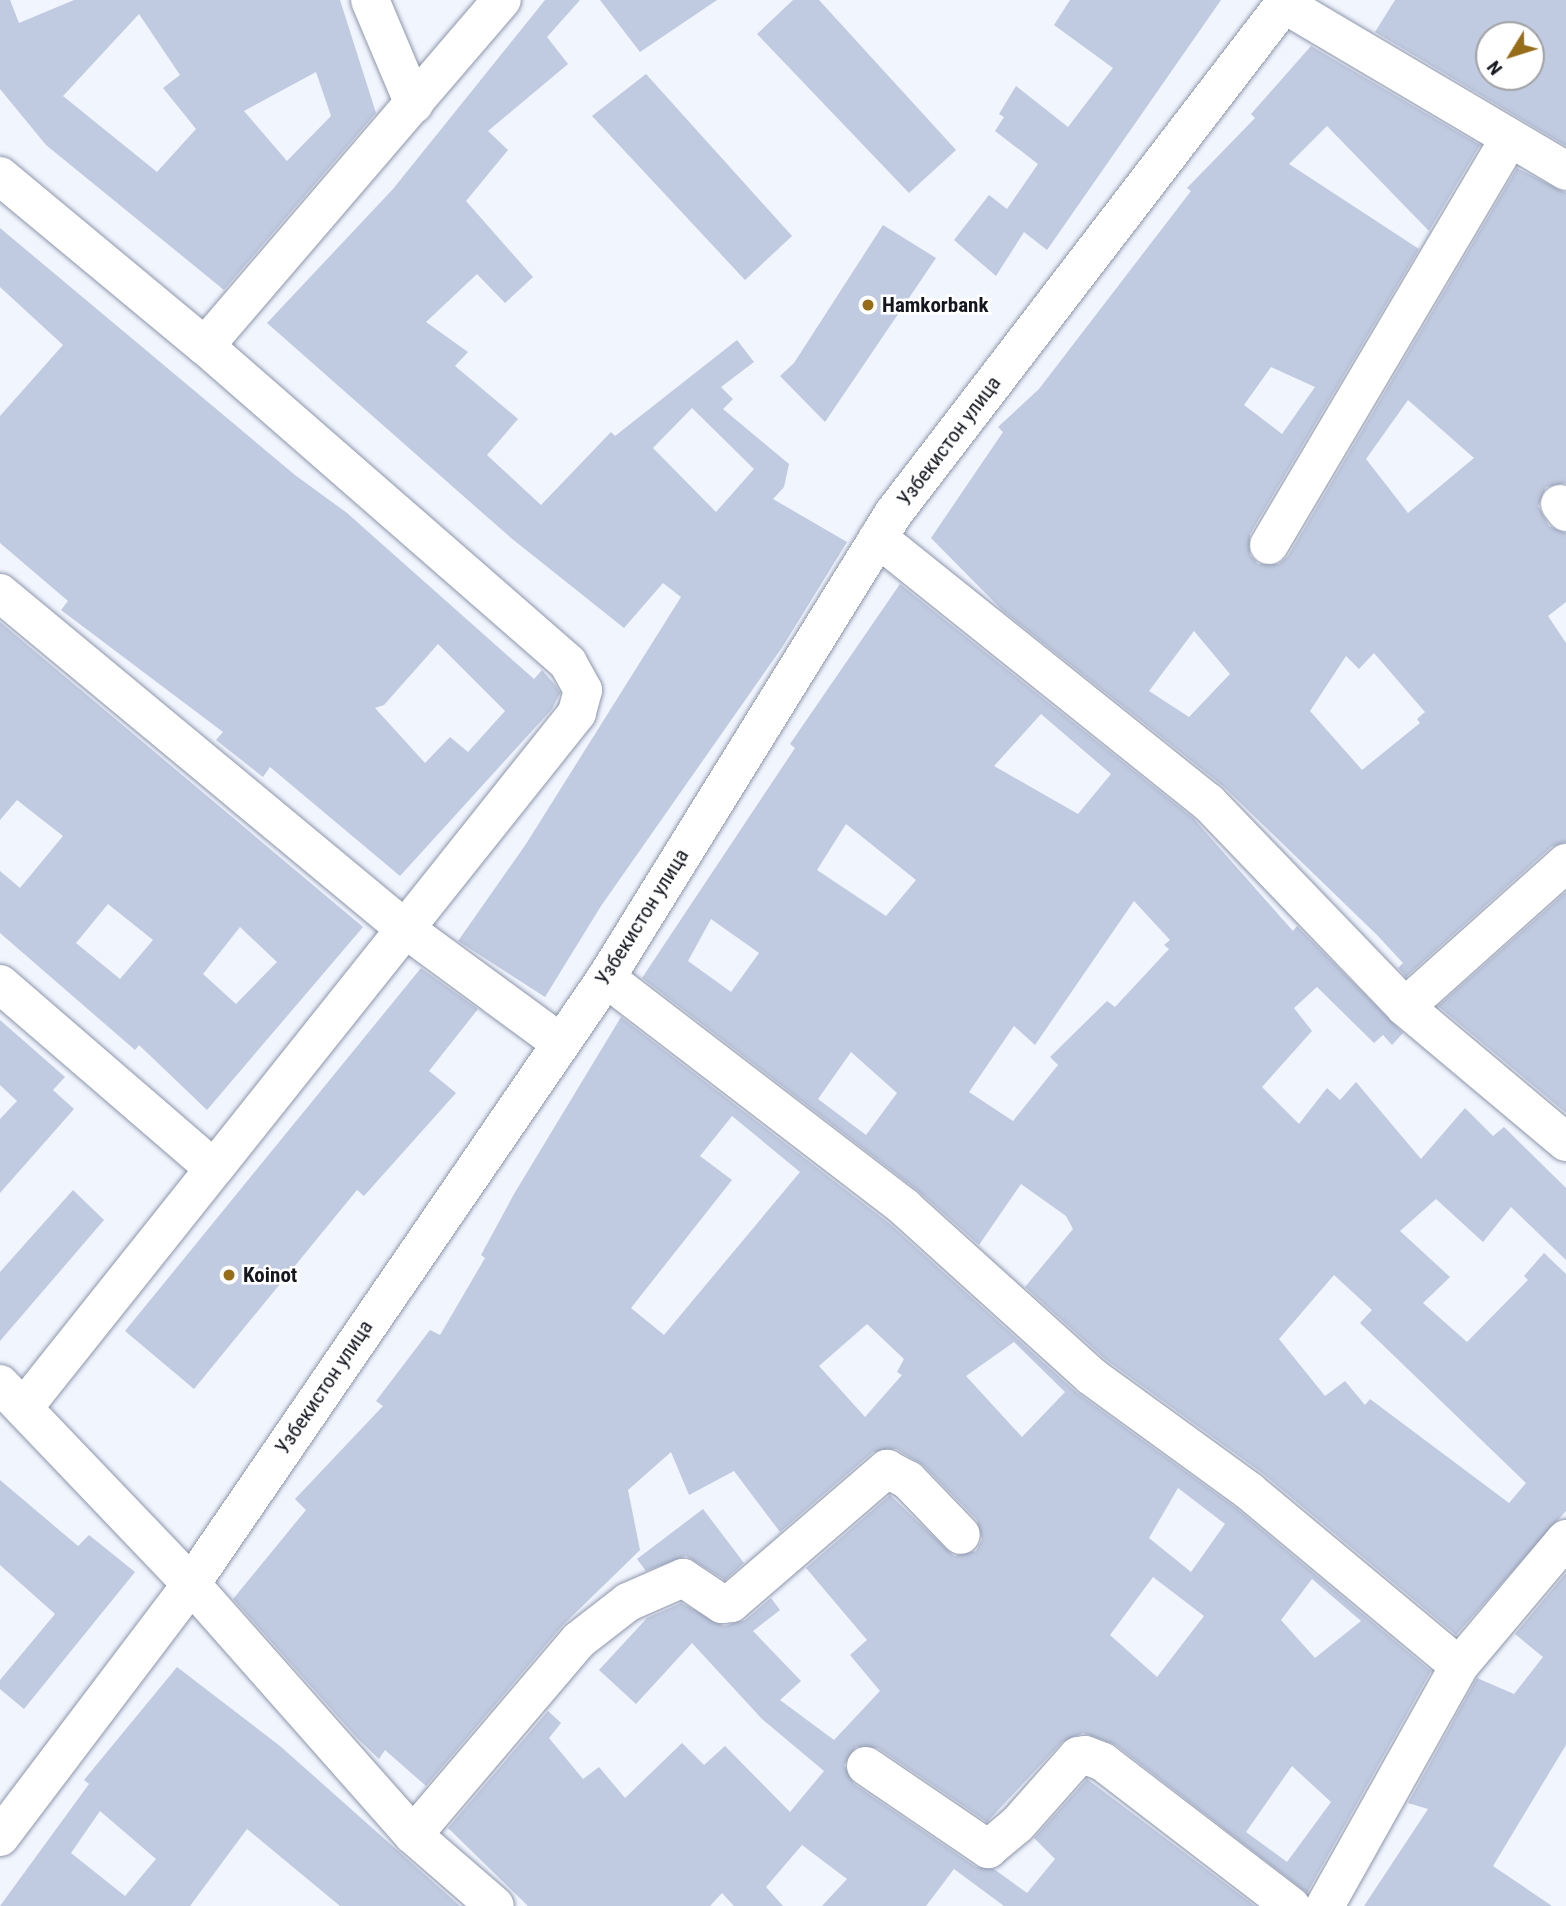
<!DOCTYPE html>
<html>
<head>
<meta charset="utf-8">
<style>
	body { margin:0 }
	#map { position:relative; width:1566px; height:1906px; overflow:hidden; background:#f1f5fe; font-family:"Roboto Condensed",sans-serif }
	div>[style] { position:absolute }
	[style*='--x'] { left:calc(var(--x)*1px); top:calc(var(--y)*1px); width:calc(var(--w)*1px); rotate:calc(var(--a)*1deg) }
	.building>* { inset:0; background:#c0cae0 }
	.roads { filter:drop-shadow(0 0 2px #8d96ab) drop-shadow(0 0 2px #8d96ab) }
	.minor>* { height:38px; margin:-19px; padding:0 19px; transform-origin:19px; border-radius:19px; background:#fff }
	.major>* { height:38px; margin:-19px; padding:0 19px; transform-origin:19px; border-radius:19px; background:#fff }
	.dots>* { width:19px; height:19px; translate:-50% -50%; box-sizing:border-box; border:4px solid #fff; border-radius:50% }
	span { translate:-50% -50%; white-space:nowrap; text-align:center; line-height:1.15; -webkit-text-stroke:5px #fff; paint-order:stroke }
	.poi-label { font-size:21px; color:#14171f; font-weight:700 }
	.left { translate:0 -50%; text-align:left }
	.street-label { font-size:21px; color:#14171f }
	.north { position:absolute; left:1475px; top:21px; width:70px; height:70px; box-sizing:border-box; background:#fff; border:2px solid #a1a2a5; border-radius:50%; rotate:232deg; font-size:19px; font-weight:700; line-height:28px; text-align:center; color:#14171f }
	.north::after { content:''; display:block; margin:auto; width:24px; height:32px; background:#976d1a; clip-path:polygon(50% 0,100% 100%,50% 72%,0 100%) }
</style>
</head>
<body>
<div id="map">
	<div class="building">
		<div style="clip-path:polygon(evenodd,0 0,10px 0,19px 23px,74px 0,340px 0,376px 113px,224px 290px,46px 145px,0 89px,0 0,139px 14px,180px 75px,163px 88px,196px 129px,157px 172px,63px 96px,139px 14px,0 0,316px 72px,331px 116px,287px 161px,244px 111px,316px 72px)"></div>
		<div style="clip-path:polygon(evenodd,545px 0,580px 0,547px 37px,568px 64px,488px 131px,508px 150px,466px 201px,533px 277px,505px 303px,477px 274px,426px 322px,468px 352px,455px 366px,518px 419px,487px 455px,541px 505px,611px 432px,615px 436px,737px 340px,754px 362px,721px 387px,733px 399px,723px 409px,789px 464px,784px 487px,773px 499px,847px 542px,783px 646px,601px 906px,545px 997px,458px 941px,526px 844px,681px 597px,663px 583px,624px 628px,511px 538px,267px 323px,393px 189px,545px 0,692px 408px,754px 469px,716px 512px,653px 448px,692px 408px)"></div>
		<div style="clip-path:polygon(600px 0,717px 0,640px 52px)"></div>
		<div style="clip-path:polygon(793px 0,819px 0,956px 150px,909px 193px,757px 34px)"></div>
		<div style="clip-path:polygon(1070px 0,1221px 0,1047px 250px,1024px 232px,996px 276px,954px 240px,989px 195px,1007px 209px,1038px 164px,995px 131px,1004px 117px,999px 114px,1016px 86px,1068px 127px,1113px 68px,1054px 25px)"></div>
		<div style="clip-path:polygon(evenodd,1395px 0,1566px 0,1566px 146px,1375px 32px,1395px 0,1489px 35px,1531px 35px,1531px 77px,1489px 77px,1489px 35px)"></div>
		<div style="clip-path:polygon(evenodd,1311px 46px,1480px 145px,1429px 231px,1327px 126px,1289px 164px,1419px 249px,1250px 534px,1250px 555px,1258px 564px,1279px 564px,1288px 556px,1517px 168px,1566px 193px,1566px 483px,1546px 487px,1538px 506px,1549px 526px,1566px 533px,1566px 602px,1548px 616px,1566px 643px,1566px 842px,1551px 847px,1406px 977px,1398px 968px,1403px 963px,1377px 935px,1224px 787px,1002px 610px,931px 538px,1003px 432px,998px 427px,1039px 389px,1191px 191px,1187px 188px,1255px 118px,1251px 114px,1311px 46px,1271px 367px,1315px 387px,1282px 434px,1244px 405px,1271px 367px,1311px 46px,1408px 400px,1474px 458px,1408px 513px,1366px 459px,1408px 400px,1311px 46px,1194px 631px,1230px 674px,1189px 717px,1149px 691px,1194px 631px,1311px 46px,1374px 653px,1425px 712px,1417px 719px,1420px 723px,1362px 770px,1310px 711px,1346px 656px,1359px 669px,1374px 653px)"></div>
		<div style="clip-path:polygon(646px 74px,792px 236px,745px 280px,592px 116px)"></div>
		<div style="clip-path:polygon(883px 225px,936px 258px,825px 422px,780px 376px,794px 363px)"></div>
		<div style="clip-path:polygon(evenodd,0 228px,295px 475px,347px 513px,534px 679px,542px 670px,556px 686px,560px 693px,552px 709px,400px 876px,270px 767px,263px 777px,216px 740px,223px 732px,61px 610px,68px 601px,0 543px,0 416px,63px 345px,0 287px,0 228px,438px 644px,505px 711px,468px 752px,450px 737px,425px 763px,375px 708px,384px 705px,438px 644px)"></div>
		<div style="clip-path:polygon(evenodd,900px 584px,1193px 818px,1293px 931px,1297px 926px,1403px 1033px,1392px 1045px,1383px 1035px,1374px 1043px,1317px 987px,1294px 1008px,1312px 1031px,1262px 1087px,1299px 1124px,1327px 1088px,1340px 1100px,1356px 1082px,1421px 1159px,1465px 1108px,1493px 1136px,1504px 1127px,1566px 1188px,1566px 1260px,1511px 1207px,1483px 1242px,1436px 1199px,1400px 1231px,1450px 1277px,1423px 1303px,1467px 1342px,1528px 1280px,1524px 1276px,1544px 1253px,1566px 1274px,1566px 1511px,1456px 1635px,1262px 1473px,1105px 1359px,1025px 1287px,1073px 1229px,1066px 1216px,1021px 1184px,979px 1245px,917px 1190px,642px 978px,795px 748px,790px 744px,900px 584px,1041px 714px,1111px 774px,1078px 814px,994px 766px,1041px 714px,900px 584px,846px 824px,916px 880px,886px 916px,817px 870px,846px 824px,900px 584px,1134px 901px,1170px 940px,1164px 945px,1169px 949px,1115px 1007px,1107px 1001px,1050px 1057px,1058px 1065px,1013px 1121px,969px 1092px,1014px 1026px,1035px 1045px,1134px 901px,900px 584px,711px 919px,759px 953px,731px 992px,688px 961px,711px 919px,900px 584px,851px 1052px,897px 1093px,866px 1135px,818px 1099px,851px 1052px,900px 584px,1334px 1275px,1372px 1310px,1360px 1323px,1526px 1483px,1509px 1503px,1370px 1399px,1365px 1405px,1345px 1381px,1325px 1396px,1279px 1339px,1334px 1275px)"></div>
		<div style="clip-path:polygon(evenodd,0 622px,363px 927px,207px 1110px,139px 1045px,135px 1050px,0 933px,0 871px,20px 888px,63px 836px,17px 800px,0 820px,0 622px,108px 904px,153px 940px,120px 979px,76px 943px,108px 904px,0 622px,240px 927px,277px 962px,236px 1004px,203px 974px,240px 927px)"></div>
		<div style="clip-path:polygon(1566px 892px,1566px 1113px,1438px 1006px)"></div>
		<div style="clip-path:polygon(421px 968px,478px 1009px,429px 1071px,456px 1093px,364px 1196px,357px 1190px,194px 1389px,125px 1331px)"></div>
		<div style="clip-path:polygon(evenodd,621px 1017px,890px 1224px,1076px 1392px,1236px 1508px,1431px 1671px,1307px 1893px,1116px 1745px,1083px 1733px,1062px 1742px,987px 1822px,878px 1748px,856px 1747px,844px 1765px,854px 1784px,976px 1867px,994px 1869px,1027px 1893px,1055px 1859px,1034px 1838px,1087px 1779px,1255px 1906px,1004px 1906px,954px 1869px,926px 1906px,822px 1906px,847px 1879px,802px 1845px,766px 1887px,783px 1906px,734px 1906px,722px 1893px,710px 1906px,528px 1906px,448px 1828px,548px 1711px,561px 1723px,549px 1738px,583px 1779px,599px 1767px,625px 1798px,682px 1743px,704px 1765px,725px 1746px,790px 1812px,824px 1771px,762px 1719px,692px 1643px,636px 1704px,599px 1670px,647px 1618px,681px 1603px,724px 1626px,745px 1620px,771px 1598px,780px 1610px,753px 1631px,801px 1681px,780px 1700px,834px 1740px,880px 1691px,850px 1655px,867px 1640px,806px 1568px,890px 1495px,954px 1556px,976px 1551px,982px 1540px,977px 1520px,923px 1465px,896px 1449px,873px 1452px,780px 1532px,734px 1471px,689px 1495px,671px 1452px,628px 1490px,640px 1550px,562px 1626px,426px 1786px,385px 1750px,379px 1759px,357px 1738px,233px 1599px,306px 1510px,295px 1499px,383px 1406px,376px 1401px,430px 1330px,440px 1335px,485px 1258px,481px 1255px,514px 1194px,621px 1017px,732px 1116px,800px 1172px,664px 1335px,631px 1308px,732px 1180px,700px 1156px,732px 1116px,621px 1017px,867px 1324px,904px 1359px,897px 1372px,902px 1375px,865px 1417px,819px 1366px,867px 1324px,621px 1017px,1014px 1342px,1065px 1392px,1022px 1437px,966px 1376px,1014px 1342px,621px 1017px,1178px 1488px,1225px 1524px,1191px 1572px,1149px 1538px,1178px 1488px,621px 1017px,1153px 1577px,1204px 1616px,1157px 1677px,1110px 1635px,1153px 1577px,621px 1017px,1312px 1579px,1361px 1621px,1315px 1658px,1281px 1620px,1312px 1579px,621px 1017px,1292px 1766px,1331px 1802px,1287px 1862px,1246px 1832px,1292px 1766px)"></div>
		<div style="clip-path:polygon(0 1020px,65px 1077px,53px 1090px,74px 1109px,0 1193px,0 1119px,17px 1101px,0 1085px)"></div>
		<div style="clip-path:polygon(73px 1190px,104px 1220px,0 1341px,0 1272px)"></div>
		<div style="clip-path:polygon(0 1480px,78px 1546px,89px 1535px,135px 1572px,24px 1709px,0 1689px,0 1680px,55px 1614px,0 1565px)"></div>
		<div style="clip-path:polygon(703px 1509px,744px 1563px,725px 1580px,686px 1556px,646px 1571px,637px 1559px)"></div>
		<div style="clip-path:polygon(1566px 1573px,1566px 1745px,1493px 1866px,1552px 1906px,1364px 1906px,1428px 1809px,1408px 1803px,1477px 1678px,1514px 1694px,1543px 1657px,1515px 1634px)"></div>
		<div style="clip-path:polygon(evenodd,177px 1667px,280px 1746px,460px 1906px,340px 1906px,247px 1829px,190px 1906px,0 1906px,89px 1784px,84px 1780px,177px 1667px,100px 1811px,156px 1859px,125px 1896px,71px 1853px,100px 1811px)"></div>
	</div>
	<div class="roads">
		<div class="minor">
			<div style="--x:370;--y:0;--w:113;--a:67.1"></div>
			<div style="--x:1284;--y:4;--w:328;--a:30.6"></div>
			<div style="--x:0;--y:176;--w:266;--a:39.7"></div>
			<div style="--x:205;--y:346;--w:482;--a:41.1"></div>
			<div style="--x:568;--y:663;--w:31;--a:61"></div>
			<div style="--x:583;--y:690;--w:24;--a:105"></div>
			<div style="--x:577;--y:713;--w:886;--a:128.54"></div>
			<div style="--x:205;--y:346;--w:456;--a:-49.4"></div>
			<div style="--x:1560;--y:504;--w:10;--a:53"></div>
			<div style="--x:878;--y:538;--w:423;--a:38.7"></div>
			<div style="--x:1208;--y:802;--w:284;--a:46.1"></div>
			<div style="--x:1405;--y:1007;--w:210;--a:40"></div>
			<div style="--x:1269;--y:545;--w:472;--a:-59.4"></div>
			<div style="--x:0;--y:593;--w:525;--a:39.67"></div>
			<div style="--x:404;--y:928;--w:192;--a:36.3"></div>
			<div style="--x:606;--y:978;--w:376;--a:37.5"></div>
			<div style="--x:904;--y:1207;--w:252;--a:42.1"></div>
			<div style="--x:1091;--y:1376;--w:195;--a:36"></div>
			<div style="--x:1249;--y:1491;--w:273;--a:39.8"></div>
			<div style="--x:1459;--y:1666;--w:166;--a:-49.9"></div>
			<div style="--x:0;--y:984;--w:280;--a:40.8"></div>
			<div style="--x:1405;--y:1007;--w:216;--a:-41.8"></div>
			<div style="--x:0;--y:1384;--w:277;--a:46.3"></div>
			<div style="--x:191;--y:1584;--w:335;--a:48.5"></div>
			<div style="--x:413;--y:1835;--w:108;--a:40.9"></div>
			<div style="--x:866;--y:1766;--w:148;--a:34.2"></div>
			<div style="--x:988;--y:1849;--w:38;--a:-40"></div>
			<div style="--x:1017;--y:1825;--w:92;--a:-48.5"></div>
			<div style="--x:1078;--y:1756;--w:7;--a:-8"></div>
			<div style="--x:1085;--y:1755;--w:19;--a:21"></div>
			<div style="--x:1103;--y:1762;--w:237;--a:37.5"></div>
			<div style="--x:413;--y:1835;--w:256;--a:-49.6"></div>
			<div style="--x:579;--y:1640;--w:62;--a:-37.8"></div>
			<div style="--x:628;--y:1602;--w:60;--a:-23.6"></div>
			<div style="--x:683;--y:1578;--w:47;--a:33.7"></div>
			<div style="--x:722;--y:1604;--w:9;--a:-6"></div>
			<div style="--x:731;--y:1603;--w:206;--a:-40.7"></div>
			<div style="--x:887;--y:1469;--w:24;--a:28"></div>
			<div style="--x:908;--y:1480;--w:76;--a:46.1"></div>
			<div style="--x:1325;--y:1906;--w:275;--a:-60.8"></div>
		</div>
		<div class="major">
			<div style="--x:0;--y:1837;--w:317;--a:-52.9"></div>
			<div style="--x:191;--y:1584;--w:734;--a:-55.6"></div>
			<div style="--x:606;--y:978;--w:546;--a:-58.26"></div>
			<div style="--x:893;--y:514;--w:648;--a:-52.53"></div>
		</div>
	</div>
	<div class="dots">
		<div style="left:868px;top:305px;background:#976d1a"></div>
		<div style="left:229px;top:1275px;background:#976d1a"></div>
	</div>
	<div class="poi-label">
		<span class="left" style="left:882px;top:305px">Hamkorbank</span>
		<span class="left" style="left:243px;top:1275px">Koinot</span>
	</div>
	<div class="street-label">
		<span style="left:949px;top:441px;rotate:-53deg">Узбекистон улица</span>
		<span style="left:642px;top:917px;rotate:-58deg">Узбекистон улица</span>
		<span style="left:324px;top:1387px;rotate:-56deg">Узбекистон улица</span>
	</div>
	<div class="north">N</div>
</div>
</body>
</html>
